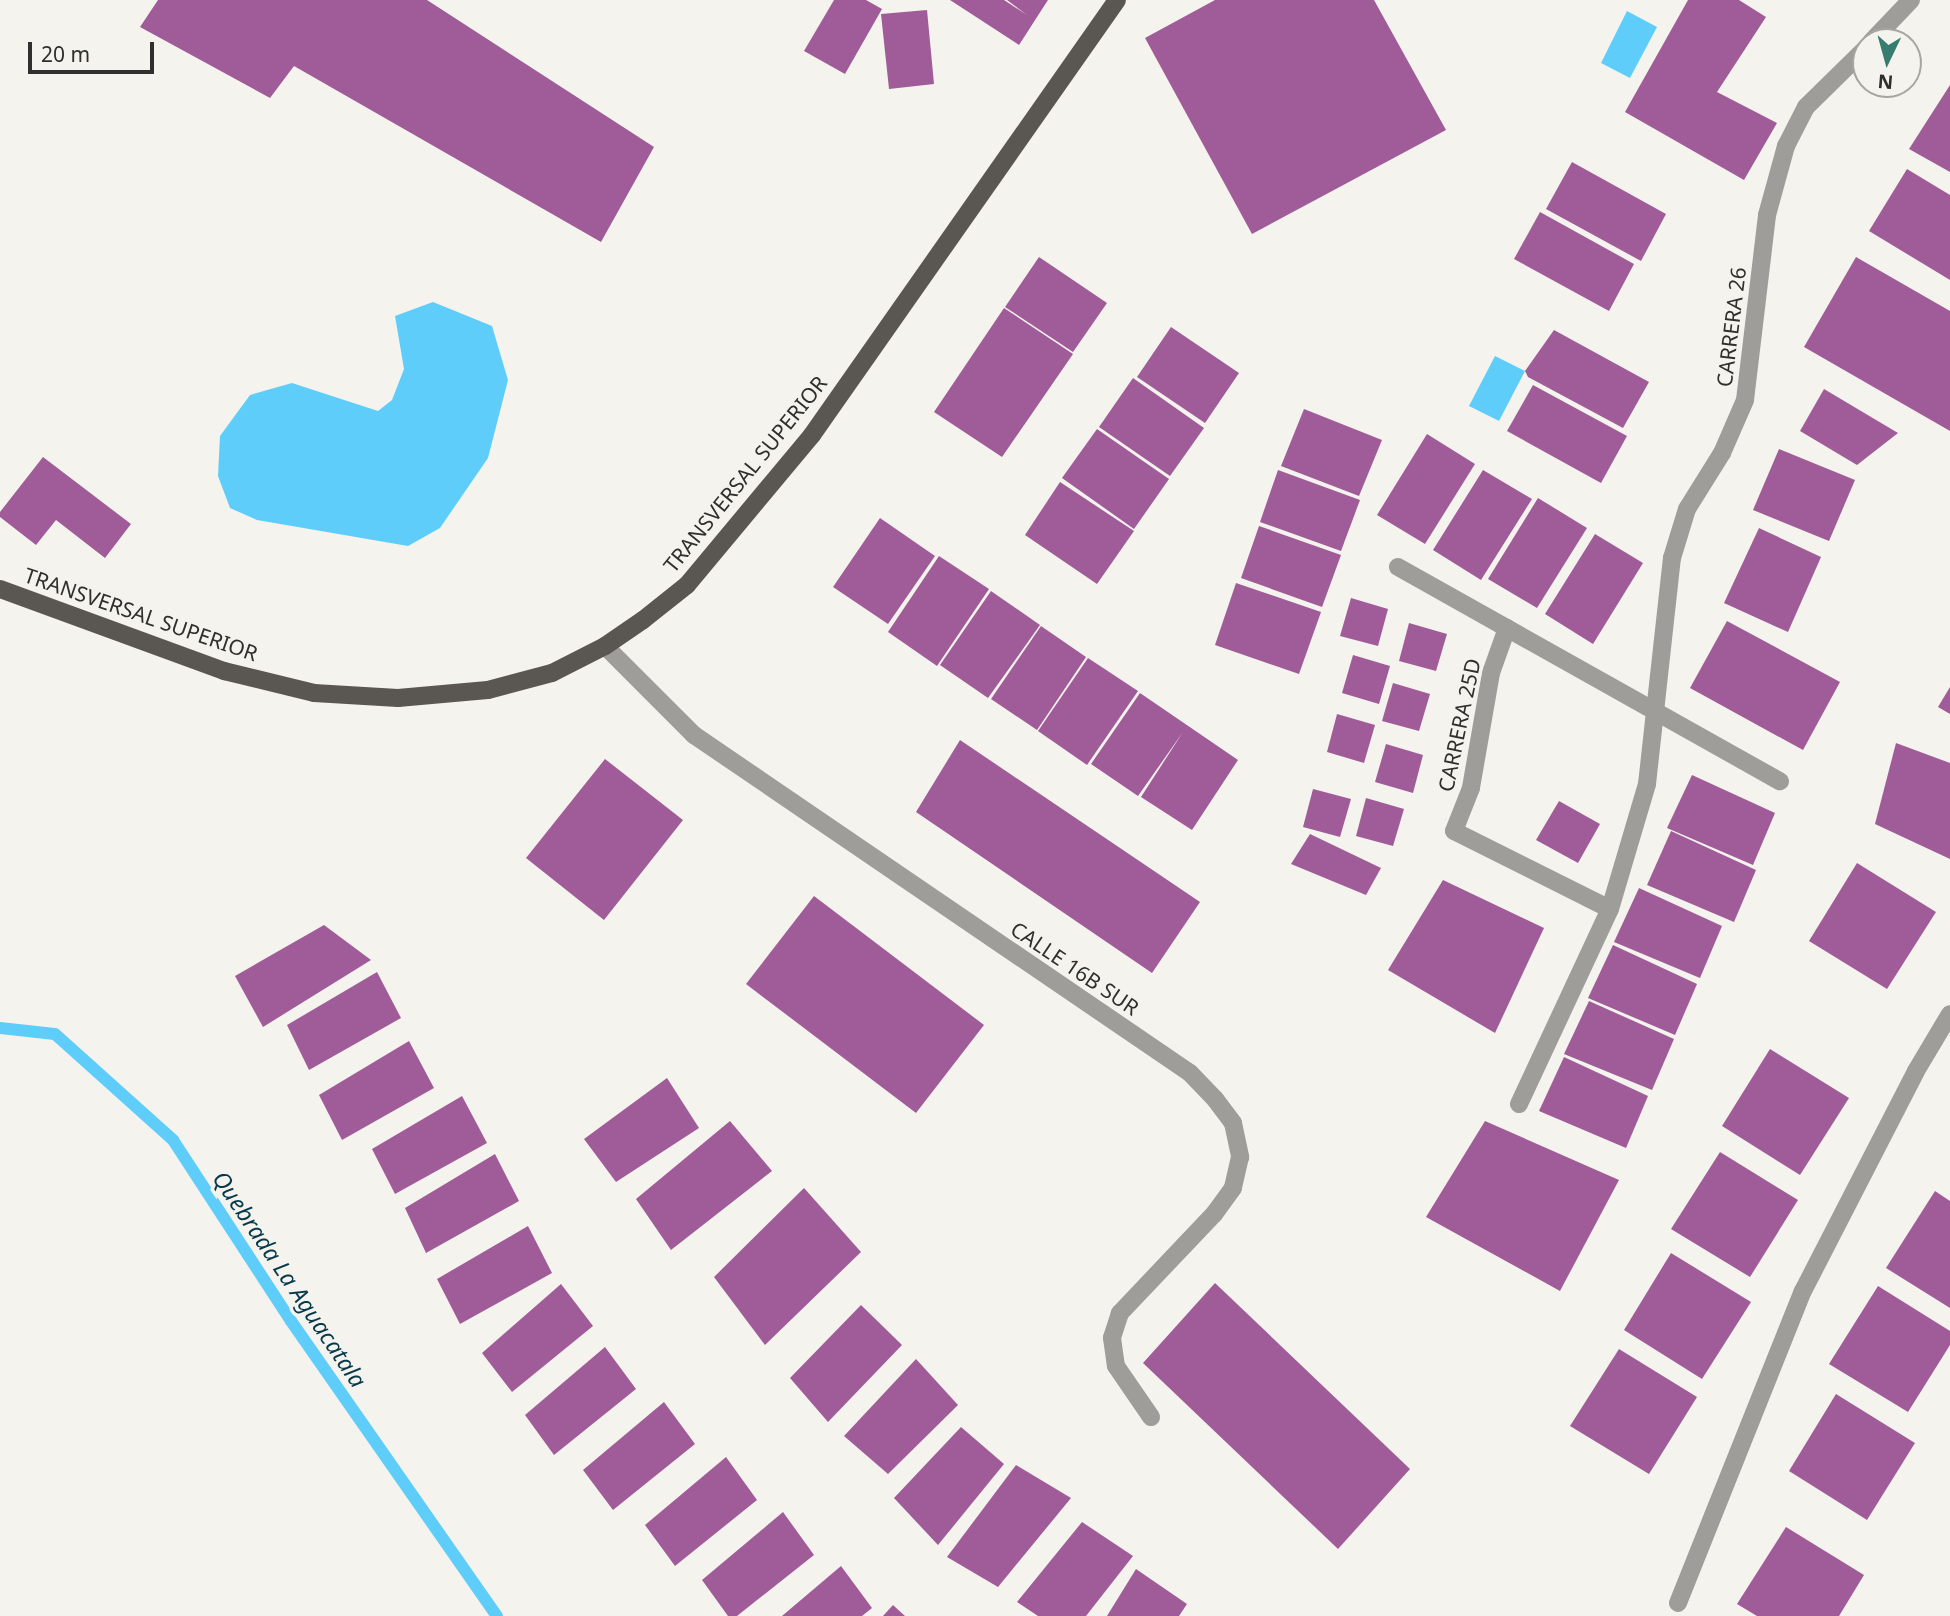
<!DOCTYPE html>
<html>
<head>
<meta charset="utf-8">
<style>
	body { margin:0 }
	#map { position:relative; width:1950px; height:1616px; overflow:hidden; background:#f5f3ed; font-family:"Noto Sans",sans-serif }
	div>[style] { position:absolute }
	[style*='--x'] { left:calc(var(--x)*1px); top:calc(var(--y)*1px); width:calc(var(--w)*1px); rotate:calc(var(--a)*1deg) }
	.water>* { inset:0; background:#5fcdfa }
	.stream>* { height:12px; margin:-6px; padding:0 6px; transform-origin:6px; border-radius:6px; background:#5fcdfa }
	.building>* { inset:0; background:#a05c98 }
	.minor>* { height:18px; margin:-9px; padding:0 9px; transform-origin:9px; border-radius:9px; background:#9f9d9a }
	.major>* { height:18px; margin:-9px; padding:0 9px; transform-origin:9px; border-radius:9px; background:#5a5753 }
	span { translate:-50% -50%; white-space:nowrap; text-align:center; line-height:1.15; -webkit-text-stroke:7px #f5f3ed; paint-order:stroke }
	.street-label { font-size:21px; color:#302f2d }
	.water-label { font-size:23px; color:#05394b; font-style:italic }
	.north { position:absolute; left:1852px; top:28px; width:70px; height:70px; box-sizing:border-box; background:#f5f3ed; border:2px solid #a6a5a0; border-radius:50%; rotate:185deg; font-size:19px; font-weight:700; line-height:28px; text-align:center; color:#302f2d }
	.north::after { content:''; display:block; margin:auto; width:24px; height:32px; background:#387c6f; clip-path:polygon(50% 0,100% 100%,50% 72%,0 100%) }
	.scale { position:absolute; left:28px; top:42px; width:126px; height:32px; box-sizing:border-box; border:4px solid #302f2d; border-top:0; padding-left:9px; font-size:21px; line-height:24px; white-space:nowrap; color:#302f2d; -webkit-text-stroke:5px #f5f3ed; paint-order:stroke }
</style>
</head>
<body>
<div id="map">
	<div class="water">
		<div style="clip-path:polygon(1627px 11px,1657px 27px,1630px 78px,1601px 63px)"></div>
		<div style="clip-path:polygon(433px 302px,492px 326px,508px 380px,488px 458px,440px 528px,408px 546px,257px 520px,230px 508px,218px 476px,220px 436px,250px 395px,292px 383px,378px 411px,392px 400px,404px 369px,395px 316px)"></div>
		<div style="clip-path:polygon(1495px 356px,1525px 371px,1499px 421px,1469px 406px)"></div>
	</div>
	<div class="stream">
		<div style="--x:0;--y:1028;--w:55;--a:6.2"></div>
		<div style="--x:55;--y:1034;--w:159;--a:41.9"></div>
		<div style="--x:173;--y:1140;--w:216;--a:56.9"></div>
		<div style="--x:291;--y:1321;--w:360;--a:55.1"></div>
	</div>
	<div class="building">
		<div style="clip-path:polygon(158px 0,427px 0,654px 147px,601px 242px,294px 66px,270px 98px,140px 27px)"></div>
		<div style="clip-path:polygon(834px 0,866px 0,882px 9px,845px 74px,804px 51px)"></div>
		<div style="clip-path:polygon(950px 0,1004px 0,1027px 15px,1007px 0,1048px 0,1019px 45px)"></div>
		<div style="clip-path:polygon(1215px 0,1374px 0,1446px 130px,1252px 234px,1145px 38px)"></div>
		<div style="clip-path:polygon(1688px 0,1739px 0,1766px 17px,1717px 92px,1777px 123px,1744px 180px,1625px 112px)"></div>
		<div style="clip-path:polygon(927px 10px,934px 84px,889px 89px,881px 14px)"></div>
		<div style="clip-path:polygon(1950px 85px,1950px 172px,1909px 149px)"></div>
		<div style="clip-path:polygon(1572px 162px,1666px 214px,1641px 261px,1546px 209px)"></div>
		<div style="clip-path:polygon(1907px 169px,1950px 195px,1950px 280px,1869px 231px)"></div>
		<div style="clip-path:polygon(1540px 212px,1634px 264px,1609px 311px,1514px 259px)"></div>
		<div style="clip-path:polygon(1039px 257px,1107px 303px,1073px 352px,1005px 307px)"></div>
		<div style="clip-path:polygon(1856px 257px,1950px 311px,1950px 431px,1804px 347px)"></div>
		<div style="clip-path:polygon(1004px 308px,1073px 354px,1002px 457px,934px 412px)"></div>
		<div style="clip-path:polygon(1171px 327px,1239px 373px,1205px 423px,1137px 377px)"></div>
		<div style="clip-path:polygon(1554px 330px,1649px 382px,1623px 428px,1528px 377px,1525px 371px)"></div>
		<div style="clip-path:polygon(1133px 378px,1204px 428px,1170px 476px,1099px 427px)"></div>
		<div style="clip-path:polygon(1533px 385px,1627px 436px,1601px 483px,1507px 431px)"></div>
		<div style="clip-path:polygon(1824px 389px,1898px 433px,1857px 465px,1800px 431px)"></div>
		<div style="clip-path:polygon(1304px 409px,1382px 440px,1359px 496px,1281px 466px)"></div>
		<div style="clip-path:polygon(1097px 429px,1169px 479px,1134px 529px,1062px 478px)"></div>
		<div style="clip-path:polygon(1427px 434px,1475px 464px,1425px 544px,1377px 515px)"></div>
		<div style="clip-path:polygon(1779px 449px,1855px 480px,1829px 541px,1753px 510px)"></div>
		<div style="clip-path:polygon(43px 457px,131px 524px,105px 558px,56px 520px,36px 545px,0 517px,0 512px)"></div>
		<div style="clip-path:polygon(1278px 470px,1360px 500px,1341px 551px,1260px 522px)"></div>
		<div style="clip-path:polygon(1483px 470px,1532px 499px,1481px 580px,1433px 550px)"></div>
		<div style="clip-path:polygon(1060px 482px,1134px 531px,1097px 584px,1025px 535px)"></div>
		<div style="clip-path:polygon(1538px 498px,1587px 528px,1537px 608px,1488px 579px)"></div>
		<div style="clip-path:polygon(880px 518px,935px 556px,888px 624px,833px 587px)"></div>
		<div style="clip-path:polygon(1259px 526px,1341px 555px,1322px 607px,1241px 578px)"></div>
		<div style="clip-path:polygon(1759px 528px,1821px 557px,1788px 632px,1724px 603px)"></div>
		<div style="clip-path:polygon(1595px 534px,1643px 563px,1593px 644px,1545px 614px)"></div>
		<div style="clip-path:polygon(939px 556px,989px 589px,937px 666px,888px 632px)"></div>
		<div style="clip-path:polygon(1236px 583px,1321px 612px,1299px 674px,1215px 645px)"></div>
		<div style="clip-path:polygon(991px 591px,1040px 625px,988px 698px,940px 665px)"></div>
		<div style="clip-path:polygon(1351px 598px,1388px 609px,1378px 646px,1340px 636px)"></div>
		<div style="clip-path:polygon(1727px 621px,1840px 682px,1803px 750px,1690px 688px)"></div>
		<div style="clip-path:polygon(1409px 623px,1447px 634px,1436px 671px,1399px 661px)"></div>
		<div style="clip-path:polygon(1041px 626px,1086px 657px,1037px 730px,991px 699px)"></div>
		<div style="clip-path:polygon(1353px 655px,1390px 666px,1379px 704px,1342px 693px)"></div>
		<div style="clip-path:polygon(1088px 658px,1138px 691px,1087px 765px,1038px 731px)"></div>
		<div style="clip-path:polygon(1393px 683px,1430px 694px,1419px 731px,1382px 721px)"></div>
		<div style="clip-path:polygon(1950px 687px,1950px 714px,1938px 707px)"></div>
		<div style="clip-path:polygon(1140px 693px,1238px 760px,1192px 830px,1141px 797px,1183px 732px,1138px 796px,1091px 764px)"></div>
		<div style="clip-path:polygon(1337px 714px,1375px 725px,1364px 763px,1327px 752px)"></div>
		<div style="clip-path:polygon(960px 740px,1200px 902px,1152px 973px,916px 812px)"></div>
		<div style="clip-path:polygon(1896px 743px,1950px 763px,1950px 859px,1875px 824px)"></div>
		<div style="clip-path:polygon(1386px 744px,1423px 755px,1413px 793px,1375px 782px)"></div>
		<div style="clip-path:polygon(605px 759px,683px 820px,604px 920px,526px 858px)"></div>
		<div style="clip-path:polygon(1692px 775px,1775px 813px,1753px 865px,1667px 828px)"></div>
		<div style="clip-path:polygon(1313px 789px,1351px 799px,1340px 837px,1303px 827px)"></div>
		<div style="clip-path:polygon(1366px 798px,1404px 809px,1393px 846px,1356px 836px)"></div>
		<div style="clip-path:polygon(1559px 801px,1600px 824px,1578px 863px,1536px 840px)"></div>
		<div style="clip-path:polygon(1671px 831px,1756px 870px,1734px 922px,1647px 885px)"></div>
		<div style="clip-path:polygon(1310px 834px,1381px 868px,1366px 895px,1291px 864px)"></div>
		<div style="clip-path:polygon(1857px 863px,1936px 912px,1887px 989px,1809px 941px)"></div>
		<div style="clip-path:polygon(1443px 880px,1544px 928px,1495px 1033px,1388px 970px)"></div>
		<div style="clip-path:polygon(1639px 888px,1722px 926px,1700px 978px,1614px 942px)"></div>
		<div style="clip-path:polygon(814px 896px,984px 1025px,916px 1113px,746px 984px)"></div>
		<div style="clip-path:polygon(324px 925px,371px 960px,263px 1027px,235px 976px)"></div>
		<div style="clip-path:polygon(1613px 945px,1697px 984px,1675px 1035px,1588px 998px)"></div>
		<div style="clip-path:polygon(377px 972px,401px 1018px,309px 1070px,287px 1025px)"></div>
		<div style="clip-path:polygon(1589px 1001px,1674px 1039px,1652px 1090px,1564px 1054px)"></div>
		<div style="clip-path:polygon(409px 1041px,434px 1088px,342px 1140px,319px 1095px)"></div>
		<div style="clip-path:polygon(1770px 1049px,1849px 1098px,1800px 1175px,1722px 1126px)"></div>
		<div style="clip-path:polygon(1564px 1057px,1648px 1096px,1626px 1148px,1539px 1111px)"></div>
		<div style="clip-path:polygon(667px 1078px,699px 1128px,616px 1182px,584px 1139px)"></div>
		<div style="clip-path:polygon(462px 1096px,487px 1143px,395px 1194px,372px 1149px)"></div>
		<div style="clip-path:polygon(730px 1121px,772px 1171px,671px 1250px,636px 1199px)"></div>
		<div style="clip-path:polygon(1485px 1121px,1619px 1180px,1560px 1291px,1426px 1217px)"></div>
		<div style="clip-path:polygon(1720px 1152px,1798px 1200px,1750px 1277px,1671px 1229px)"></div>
		<div style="clip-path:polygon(495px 1154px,519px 1201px,426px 1253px,405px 1208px)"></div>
		<div style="clip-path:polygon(804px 1188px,861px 1252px,765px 1345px,714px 1277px)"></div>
		<div style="clip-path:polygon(1935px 1191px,1950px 1201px,1950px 1308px,1886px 1268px)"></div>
		<div style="clip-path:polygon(528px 1226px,552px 1273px,460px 1324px,437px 1279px)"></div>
		<div style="clip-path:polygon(1671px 1253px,1751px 1302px,1702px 1379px,1624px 1330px)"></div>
		<div style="clip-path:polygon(1215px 1283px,1410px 1469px,1338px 1549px,1143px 1363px)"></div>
		<div style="clip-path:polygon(561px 1284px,593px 1326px,512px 1392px,482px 1353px)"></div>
		<div style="clip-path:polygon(1878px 1286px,1950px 1331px,1950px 1345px,1908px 1412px,1829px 1364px)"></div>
		<div style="clip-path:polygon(861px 1305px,902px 1345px,828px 1422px,790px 1378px)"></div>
		<div style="clip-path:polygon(605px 1347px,636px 1389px,554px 1455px,525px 1415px)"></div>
		<div style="clip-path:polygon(1619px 1349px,1697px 1397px,1649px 1474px,1570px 1426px)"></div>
		<div style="clip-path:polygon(916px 1359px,958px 1405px,888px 1474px,844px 1436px)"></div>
		<div style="clip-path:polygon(1836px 1394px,1915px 1443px,1867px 1520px,1789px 1471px)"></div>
		<div style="clip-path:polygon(664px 1402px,695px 1444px,613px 1510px,583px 1470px)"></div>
		<div style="clip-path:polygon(961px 1427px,1004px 1464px,938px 1545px,894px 1498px)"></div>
		<div style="clip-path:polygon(726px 1457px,757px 1500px,675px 1566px,645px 1525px)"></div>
		<div style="clip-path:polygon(1016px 1465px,1071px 1498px,998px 1587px,947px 1557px)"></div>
		<div style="clip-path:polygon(783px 1512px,814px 1555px,737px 1616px,728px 1616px,702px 1580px)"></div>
		<div style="clip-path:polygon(1082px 1522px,1133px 1556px,1086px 1616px,1038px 1616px,1017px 1602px)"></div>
		<div style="clip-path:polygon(1786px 1527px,1864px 1575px,1839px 1616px,1757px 1616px,1737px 1604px)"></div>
		<div style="clip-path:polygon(841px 1566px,872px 1608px,862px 1616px,782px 1616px)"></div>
		<div style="clip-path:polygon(1136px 1569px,1187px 1604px,1179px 1616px,1107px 1616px)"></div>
		<div style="clip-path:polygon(893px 1605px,905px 1616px,883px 1616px)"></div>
	</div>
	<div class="minor">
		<div style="--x:1871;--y:42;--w:58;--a:-46.4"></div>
		<div style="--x:1398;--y:567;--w:438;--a:29.3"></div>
		<div style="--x:1507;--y:628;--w:48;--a:109.6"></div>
		<div style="--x:1491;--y:673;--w:117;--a:99.9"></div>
		<div style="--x:1471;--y:788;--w:46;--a:111.6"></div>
		<div style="--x:1454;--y:831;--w:174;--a:26.6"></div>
		<div style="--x:605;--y:646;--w:126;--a:45"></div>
		<div style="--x:694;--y:735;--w:600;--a:34.27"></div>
		<div style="--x:1190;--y:1073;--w:36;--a:46"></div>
		<div style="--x:1215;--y:1099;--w:30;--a:53"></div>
		<div style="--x:1233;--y:1123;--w:35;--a:78"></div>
		<div style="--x:1240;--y:1157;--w:32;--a:103"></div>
		<div style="--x:1233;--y:1188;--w:32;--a:126"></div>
		<div style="--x:1214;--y:1214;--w:137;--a:133.5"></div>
		<div style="--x:1120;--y:1313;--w:26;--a:108"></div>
		<div style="--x:1112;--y:1338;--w:28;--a:82"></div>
		<div style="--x:1116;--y:1366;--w:62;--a:55.5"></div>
		<div style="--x:1519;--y:1104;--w:215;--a:-65"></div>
		<div style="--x:1610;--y:909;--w:130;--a:-73.5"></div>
		<div style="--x:1647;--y:784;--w:227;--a:-83.7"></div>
		<div style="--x:1672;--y:558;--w:51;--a:-73"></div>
		<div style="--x:1687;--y:509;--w:66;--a:-58"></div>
		<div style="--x:1722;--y:453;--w:58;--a:-66.5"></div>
		<div style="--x:1745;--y:400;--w:186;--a:-83.2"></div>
		<div style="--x:1767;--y:215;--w:72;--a:-74.6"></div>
		<div style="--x:1786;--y:146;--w:44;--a:-62.9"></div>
		<div style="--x:1806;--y:107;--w:84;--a:-44.5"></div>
		<div style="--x:1678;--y:1603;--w:336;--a:-68.2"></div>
		<div style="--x:1803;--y:1291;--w:247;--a:-62.8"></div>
		<div style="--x:1916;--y:1071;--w:66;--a:-59.2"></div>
	</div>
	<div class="major">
		<div style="--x:0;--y:589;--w:239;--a:20.1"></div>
		<div style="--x:224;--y:671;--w:93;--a:13.7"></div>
		<div style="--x:314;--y:693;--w:84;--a:3.4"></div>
		<div style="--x:398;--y:698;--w:90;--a:-5.1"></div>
		<div style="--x:488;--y:690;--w:66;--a:-14.9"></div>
		<div style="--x:552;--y:673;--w:59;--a:-27"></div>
		<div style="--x:605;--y:646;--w:46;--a:-34.4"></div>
		<div style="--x:643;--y:620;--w:56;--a:-38.5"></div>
		<div style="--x:687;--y:585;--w:195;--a:-50.2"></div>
		<div style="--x:812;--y:435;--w:531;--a:-54.96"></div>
	</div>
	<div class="street-label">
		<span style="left:1731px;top:327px;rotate:-83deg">CARRERA 26</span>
		<span style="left:745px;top:474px;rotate:-51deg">TRANSVERSAL SUPERIOR</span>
		<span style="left:141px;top:614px;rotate:19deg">TRANSVERSAL SUPERIOR</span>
		<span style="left:1459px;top:725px;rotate:-78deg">CARRERA 25D</span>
		<span style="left:1075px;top:968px;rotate:34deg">CALLE 16B SUR</span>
	</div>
	<div class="water-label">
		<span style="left:290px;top:1279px;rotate:56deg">Quebrada La Aguacatala</span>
	</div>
	<div class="north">N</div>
	<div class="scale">20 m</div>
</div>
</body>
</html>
